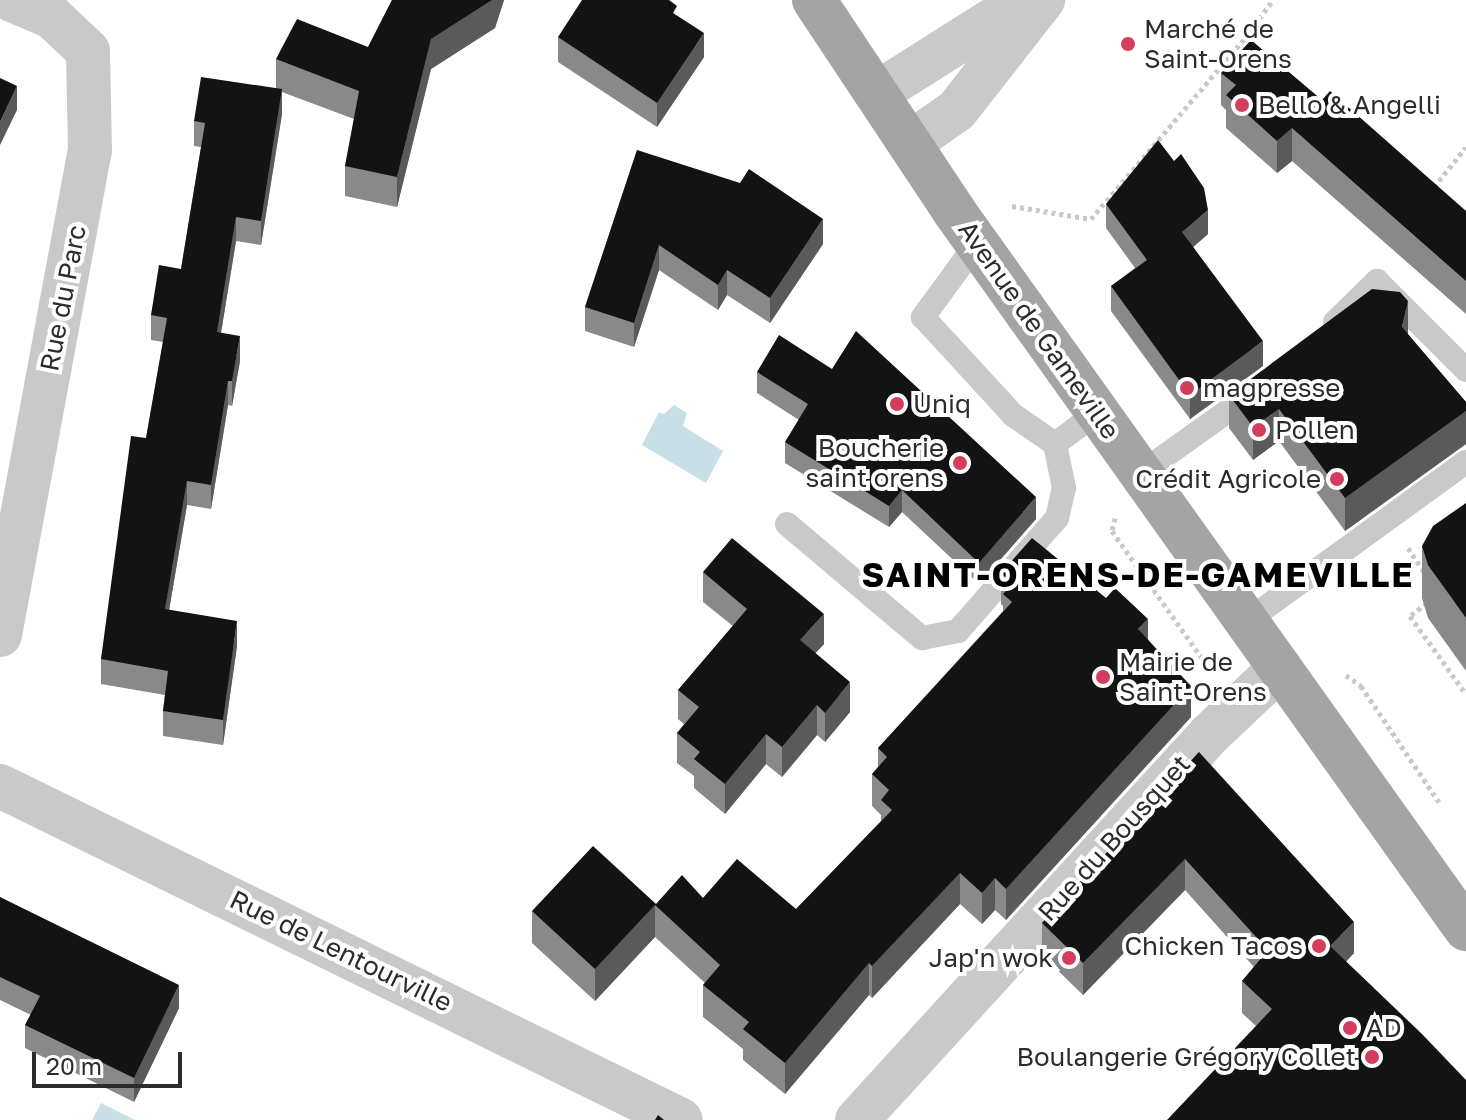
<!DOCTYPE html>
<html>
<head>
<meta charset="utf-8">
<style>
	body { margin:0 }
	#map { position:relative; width:1466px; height:1120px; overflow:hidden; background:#fff; font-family:"Golos Text",sans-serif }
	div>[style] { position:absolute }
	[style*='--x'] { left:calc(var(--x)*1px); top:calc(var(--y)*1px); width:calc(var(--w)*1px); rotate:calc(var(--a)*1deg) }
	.water>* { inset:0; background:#c8dfe7 }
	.path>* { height:5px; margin-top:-2.5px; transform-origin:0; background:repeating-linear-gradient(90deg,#c9c9c9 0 4px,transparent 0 8px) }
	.lane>* { height:24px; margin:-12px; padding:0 12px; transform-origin:12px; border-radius:12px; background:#c9c9c9 }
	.street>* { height:44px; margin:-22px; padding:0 22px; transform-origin:22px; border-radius:22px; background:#c9c9c9 }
	.primary>* { height:44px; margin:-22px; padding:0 22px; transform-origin:22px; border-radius:22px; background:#a4a4a4 }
	.wall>* { inset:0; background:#898989 }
	.shaded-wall>* { inset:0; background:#5a5a5a }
	.building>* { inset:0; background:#131313 }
	.dots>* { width:22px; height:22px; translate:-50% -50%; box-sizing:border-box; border:4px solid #fff; border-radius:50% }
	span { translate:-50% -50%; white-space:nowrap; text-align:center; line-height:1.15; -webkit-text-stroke:8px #fff; paint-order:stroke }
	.poi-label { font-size:26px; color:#2c2c2c }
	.left { translate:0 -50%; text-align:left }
	.right { translate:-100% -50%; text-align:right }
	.street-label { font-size:26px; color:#2c2c2c }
	.district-label { font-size:34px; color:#000; font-weight:700; letter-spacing:2px }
	.scale { position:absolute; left:32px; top:1052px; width:150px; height:36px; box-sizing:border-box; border:4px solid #2c2c2c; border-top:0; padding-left:10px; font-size:24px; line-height:28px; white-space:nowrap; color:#2c2c2c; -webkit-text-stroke:6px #fff; paint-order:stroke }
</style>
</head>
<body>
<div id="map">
	<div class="water">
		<div style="clip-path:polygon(674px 405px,687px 413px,683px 426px,723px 451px,706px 483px,642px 445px,659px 412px,664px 414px)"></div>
		<div style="clip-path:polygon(101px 1103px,135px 1120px,92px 1120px)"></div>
	</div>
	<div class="path">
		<div style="--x:1245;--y:38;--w:47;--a:-53.6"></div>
		<div style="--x:1434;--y:187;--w:51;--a:-51.3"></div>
		<div style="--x:1012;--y:206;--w:80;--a:9.3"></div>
		<div style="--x:1091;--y:219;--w:238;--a:-49.6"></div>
		<div style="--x:1245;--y:38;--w:11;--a:38"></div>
		<div style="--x:1115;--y:518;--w:13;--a:103"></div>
		<div style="--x:1112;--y:531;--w:168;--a:54.7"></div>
		<div style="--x:1408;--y:548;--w:30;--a:56"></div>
		<div style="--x:1427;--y:603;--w:21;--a:143"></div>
		<div style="--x:1410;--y:616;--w:96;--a:54.3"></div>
		<div style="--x:1346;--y:675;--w:19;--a:36"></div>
		<div style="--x:1361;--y:686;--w:140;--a:56.1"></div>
	</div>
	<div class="lane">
		<div style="--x:977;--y:243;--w:92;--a:126.1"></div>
		<div style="--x:923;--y:317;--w:133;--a:47.4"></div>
		<div style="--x:1013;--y:415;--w:51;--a:34.6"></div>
		<div style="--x:1055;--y:444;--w:54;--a:-36.7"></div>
		<div style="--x:1335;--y:322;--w:59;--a:-44.3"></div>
		<div style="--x:1377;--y:281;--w:126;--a:45"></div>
		<div style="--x:1141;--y:473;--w:141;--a:-35.5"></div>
		<div style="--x:787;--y:524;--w:177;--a:40.2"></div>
		<div style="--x:922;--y:638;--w:37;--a:-11"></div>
		<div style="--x:958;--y:631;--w:150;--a:-48.8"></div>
		<div style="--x:1057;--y:518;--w:31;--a:-77"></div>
		<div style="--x:1064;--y:488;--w:45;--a:-101.6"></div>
		<div style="--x:1247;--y:621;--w:271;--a:-36"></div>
	</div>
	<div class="street">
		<div style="--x:877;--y:93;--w:174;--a:-32.3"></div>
		<div style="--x:910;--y:143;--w:57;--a:-35.1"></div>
		<div style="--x:957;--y:110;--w:140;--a:-52"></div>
		<div style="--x:0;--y:635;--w:493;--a:-79.5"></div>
		<div style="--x:90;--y:150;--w:99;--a:-91.2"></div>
		<div style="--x:88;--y:51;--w:50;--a:-136.6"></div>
		<div style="--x:52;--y:17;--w:43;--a:-157"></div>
		<div style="--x:0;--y:786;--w:758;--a:26.13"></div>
		<div style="--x:857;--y:1120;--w:522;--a:-47.56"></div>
		<div style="--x:1209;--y:735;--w:98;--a:-43.3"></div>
	</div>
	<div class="primary">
		<div style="--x:814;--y:0;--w:253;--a:56.4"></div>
		<div style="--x:954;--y:211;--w:882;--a:54.51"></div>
	</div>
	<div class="wall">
		<div style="clip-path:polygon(392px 0,504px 0,495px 28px,431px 69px,397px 207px,345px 196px,345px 166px,354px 119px,282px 92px,282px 114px,261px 245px,236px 241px,221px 333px,240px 361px,232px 406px,228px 405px,211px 509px,187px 505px,169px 610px,237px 646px,223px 745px,163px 736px,163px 711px,165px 695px,101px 684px,101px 659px,146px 438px,163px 342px,151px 340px,151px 315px,181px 269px,201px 147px,194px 146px,194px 121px,276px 88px,276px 59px,368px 47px)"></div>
		<div style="clip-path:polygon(677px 16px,704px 57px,657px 127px,558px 62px,558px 37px)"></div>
		<div style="clip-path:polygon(1221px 73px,1322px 100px,1466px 211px,1466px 314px,1292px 161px,1277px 173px,1226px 128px,1226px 110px,1221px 105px)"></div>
		<div style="clip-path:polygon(637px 150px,823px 244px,770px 323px,727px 295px,718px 310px,659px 270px,634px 347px,585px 331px,585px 307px)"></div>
		<div style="clip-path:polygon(1174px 161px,1208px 234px,1193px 247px,1263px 366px,1190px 419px,1111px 311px,1111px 286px,1135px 268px,1106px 228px,1106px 204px)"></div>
		<div style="clip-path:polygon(1408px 335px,1466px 402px,1466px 444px,1345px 531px,1279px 441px,1253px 460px,1229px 428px,1229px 395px)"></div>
		<div style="clip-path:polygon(757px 372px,1036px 519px,979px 584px,902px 512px,889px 527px,785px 463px,785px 442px,799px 420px,757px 393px)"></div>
		<div style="clip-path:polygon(1466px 503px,1466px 671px,1428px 618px,1422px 598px,1422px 546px)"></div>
		<div style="clip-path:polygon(703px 572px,824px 644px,815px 653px,850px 712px,825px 742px,817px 735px,782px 777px,766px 764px,725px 814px,694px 788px,694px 776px,677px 763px,677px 733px,684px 724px,678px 719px,678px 690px,733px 626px,703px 602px)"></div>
		<div style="clip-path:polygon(1001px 573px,1148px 639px,1191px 717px,1006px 920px,995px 910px,982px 924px,960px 904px,872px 998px,869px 995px,785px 1094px,743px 1060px,743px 1049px,703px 1017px,703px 985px,705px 983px,655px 937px,595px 1001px,532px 943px,532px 911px,656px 904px,703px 898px,796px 909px,881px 821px,881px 815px,872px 806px,872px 774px,878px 767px,878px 748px,1003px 611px,1003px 606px,1001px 604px)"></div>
		<div style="clip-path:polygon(1199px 752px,1354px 953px,1346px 962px,1256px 1026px,1242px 1013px,1242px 981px,1254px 967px,1185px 890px,1083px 995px,1042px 955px,1042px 923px)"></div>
		<div style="clip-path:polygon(0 897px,179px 1008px,134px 1102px,25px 1048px,25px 1025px,31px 1015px,0 1000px)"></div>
	</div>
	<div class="shaded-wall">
		<div style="clip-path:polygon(492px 0,504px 0,495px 28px,431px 69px,397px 207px,397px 177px,431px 39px)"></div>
		<div style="clip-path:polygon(704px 33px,704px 57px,657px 127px,657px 103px)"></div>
		<div style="clip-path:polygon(17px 86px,17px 110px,0 145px,0 122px)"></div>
		<div style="clip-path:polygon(282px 89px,282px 114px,261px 245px,261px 221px)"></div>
		<div style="clip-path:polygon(1292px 128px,1292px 161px,1277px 173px,1277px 141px)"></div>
		<div style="clip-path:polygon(1208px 210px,1208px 234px,1182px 257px,1182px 232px)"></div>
		<div style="clip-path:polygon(236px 217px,236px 241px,217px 357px,217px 332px)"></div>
		<div style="clip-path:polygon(823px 219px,823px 244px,770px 323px,770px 298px)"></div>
		<div style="clip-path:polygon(659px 245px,659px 270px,634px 347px,634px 323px)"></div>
		<div style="clip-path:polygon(727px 270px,727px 295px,718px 310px,718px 285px)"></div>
		<div style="clip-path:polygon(1408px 301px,1408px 334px,1402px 360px,1402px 327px)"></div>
		<div style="clip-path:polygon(240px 336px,240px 361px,232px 406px,232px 381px)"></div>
		<div style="clip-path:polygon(1263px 341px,1263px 366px,1190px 419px,1190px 395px)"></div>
		<div style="clip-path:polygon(228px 381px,228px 405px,211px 509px,211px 485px)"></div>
		<div style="clip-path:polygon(1279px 409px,1279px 441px,1253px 460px,1253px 427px)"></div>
		<div style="clip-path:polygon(1466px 411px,1466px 444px,1345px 531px,1345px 498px)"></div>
		<div style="clip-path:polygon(187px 481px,187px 505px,165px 634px,165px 609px)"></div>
		<div style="clip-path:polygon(902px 490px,902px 512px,889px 527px,889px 506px)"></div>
		<div style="clip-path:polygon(1036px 497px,1036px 519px,979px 584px,979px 563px)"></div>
		<div style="clip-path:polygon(824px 614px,824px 644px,800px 670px,800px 640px)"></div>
		<div style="clip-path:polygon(1148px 619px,1148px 650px,1138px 629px)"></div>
		<div style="clip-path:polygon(237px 621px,237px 646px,223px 745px,223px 720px)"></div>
		<div style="clip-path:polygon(850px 682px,850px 712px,825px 742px,825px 713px)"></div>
		<div style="clip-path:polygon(1191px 686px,1191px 717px,1006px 920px,1006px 889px)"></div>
		<div style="clip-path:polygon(817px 705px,817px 735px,782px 777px,782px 747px)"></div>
		<div style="clip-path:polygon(766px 734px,766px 764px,725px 814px,725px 784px)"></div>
		<div style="clip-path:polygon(1185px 859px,1185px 890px,1083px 995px,1083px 963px)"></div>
		<div style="clip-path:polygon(960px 873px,960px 904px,872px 998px,872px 966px)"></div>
		<div style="clip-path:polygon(995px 878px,995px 910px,982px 924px,982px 893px)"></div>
		<div style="clip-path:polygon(655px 905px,655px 937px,595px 1001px,595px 969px)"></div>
		<div style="clip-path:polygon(1354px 922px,1354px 953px,1330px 978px,1330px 946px)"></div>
		<div style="clip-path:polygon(869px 963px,869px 995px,785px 1094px,785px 1063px)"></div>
		<div style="clip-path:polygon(179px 985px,179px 1008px,134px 1102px,134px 1078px)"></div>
	</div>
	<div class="building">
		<div style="clip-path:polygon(392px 0,492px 0,431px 39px,397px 177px,345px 166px,359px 91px,276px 59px,297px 19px,368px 47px)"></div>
		<div style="clip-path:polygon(582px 0,669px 0,677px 6px,673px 13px,704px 33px,657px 103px,558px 37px)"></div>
		<div style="clip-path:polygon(1251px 40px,1322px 100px,1330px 91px,1466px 211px,1466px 281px,1292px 128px,1277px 141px,1226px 95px,1236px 85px,1221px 73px)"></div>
		<div style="clip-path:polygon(201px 77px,282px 89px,261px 221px,236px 217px,217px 332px,240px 336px,232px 381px,228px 381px,211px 485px,187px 481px,165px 609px,237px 621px,223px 720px,163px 711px,168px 671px,101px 659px,131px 436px,146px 438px,167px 318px,151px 315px,159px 265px,181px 269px,205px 123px,194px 121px)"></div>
		<div style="clip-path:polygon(0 78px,17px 86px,0 122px)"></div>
		<div style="clip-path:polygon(1158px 140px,1174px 161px,1181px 154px,1204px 188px,1208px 210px,1182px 232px,1263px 341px,1190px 395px,1111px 286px,1147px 260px,1106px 204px)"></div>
		<div style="clip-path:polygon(637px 150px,740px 183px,749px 169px,823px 219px,770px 298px,727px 270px,718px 285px,659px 245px,634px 323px,585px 307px)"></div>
		<div style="clip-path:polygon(1372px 289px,1400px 292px,1408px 301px,1402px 327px,1466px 402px,1466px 411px,1345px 498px,1279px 409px,1253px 427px,1229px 395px)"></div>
		<div style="clip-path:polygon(856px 331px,1036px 497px,979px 563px,902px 490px,889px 506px,785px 442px,808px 404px,757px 372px,779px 335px,832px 369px)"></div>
		<div style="clip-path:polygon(1466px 503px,1466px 618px,1428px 565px,1422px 546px,1433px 526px)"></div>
		<div style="clip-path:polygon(732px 538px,824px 614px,800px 640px,850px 682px,825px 713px,817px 705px,782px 747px,766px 734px,725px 784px,694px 759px,700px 752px,677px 733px,699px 707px,678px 690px,747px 609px,703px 572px)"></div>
		<div style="clip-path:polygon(1032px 538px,1106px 598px,1115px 588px,1148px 619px,1138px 629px,1191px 686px,1006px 889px,995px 878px,982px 893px,960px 873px,872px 966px,869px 963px,785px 1063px,743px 1029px,749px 1022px,703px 985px,720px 965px,655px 905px,595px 969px,532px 911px,593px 846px,656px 904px,682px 875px,703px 898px,737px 859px,796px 909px,892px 810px,881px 800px,889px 790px,872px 774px,887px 757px,878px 748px,1012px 602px,1003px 594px,1013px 584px,1001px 573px)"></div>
		<div style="clip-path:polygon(1199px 752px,1354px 922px,1330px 946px,1422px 1034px,1466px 1080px,1466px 1120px,1167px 1120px,1272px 1009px,1242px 981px,1268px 950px,1185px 859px,1083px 963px,1042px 923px)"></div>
		<div style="clip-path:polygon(0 897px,179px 985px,134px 1078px,25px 1025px,40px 996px,0 977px)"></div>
		<div style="clip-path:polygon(658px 1115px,664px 1120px,655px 1120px)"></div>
	</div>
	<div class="dots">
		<div style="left:1128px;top:44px;background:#d33e5c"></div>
		<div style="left:1242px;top:105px;background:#d33e5c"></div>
		<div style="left:1187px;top:388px;background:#d33e5c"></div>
		<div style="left:897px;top:404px;background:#d33e5c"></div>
		<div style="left:1259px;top:430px;background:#d33e5c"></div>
		<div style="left:960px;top:463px;background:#d33e5c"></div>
		<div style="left:1337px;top:479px;background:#d33e5c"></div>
		<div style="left:1103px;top:677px;background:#d33e5c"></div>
		<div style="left:1319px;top:946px;background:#d33e5c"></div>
		<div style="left:1069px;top:958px;background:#d33e5c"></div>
		<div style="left:1350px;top:1028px;background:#d33e5c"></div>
		<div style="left:1372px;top:1057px;background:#d33e5c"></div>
	</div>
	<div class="poi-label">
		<span class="left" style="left:1144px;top:44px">Marché de<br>Saint-Orens</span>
		<span class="left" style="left:1258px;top:105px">Bello &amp; Angelli</span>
		<span class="left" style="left:1203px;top:388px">magpresse</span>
		<span class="left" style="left:913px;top:404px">Uniq</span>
		<span class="left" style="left:1275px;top:430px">Pollen</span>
		<span class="right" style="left:944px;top:463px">Boucherie<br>saint orens</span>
		<span class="right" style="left:1321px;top:479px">Crédit Agricole</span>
		<span class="left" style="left:1119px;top:677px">Mairie de<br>Saint-Orens</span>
		<span class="right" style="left:1303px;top:946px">Chicken Tacos</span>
		<span class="right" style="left:1053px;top:958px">Jap'n wok</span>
		<span class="left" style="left:1366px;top:1028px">AD</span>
		<span class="right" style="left:1356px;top:1057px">Boulangerie Grégory Collet</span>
	</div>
	<div class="street-label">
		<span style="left:63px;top:298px;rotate:-79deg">Rue du Parc</span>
		<span style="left:1039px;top:330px;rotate:55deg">Avenue de Gameville</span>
		<span style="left:1114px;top:838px;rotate:-48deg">Rue du Bousquet</span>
		<span style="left:341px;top:951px;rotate:26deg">Rue de Lentourville</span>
	</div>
	<div class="district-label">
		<span style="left:1138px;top:575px">SAINT-ORENS-DE-GAMEVILLE</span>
	</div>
	<div class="scale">20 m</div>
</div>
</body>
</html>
